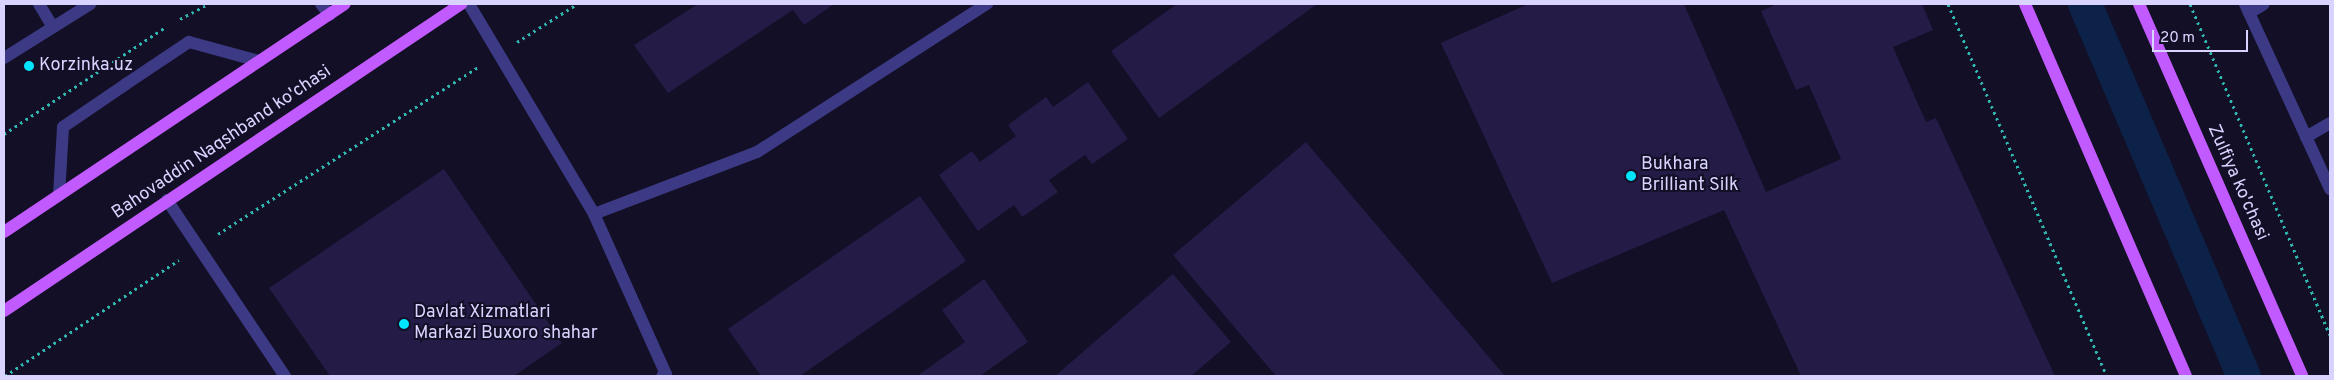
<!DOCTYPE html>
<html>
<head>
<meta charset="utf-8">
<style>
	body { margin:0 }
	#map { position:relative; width:2334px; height:380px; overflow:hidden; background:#130f26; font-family:Overpass,sans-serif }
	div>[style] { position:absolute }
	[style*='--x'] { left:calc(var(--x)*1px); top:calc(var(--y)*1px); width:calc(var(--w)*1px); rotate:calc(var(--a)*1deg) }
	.canal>* { height:34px; margin:-17px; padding:0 17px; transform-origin:17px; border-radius:17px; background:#0c2248 }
	.building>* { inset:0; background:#241b47 }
	.path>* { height:3px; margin-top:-1.5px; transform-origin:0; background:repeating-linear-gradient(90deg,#2fb8b0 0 2.5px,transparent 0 6.5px) }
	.minor>* { height:12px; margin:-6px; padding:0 6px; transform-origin:6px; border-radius:6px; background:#3d3a85 }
	.major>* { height:12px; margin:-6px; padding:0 6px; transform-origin:6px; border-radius:6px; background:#c25bff }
	.dots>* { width:14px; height:14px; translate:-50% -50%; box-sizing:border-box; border:2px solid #130f26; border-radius:50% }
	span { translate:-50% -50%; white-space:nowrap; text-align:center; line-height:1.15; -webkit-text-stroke:4px #130f26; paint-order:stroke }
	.poi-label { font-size:18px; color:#d9d4ff }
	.left { translate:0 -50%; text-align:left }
	.street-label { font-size:18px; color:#d9d4ff }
	.frame { position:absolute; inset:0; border:5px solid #d9d4ff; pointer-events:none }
	.scale { position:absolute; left:2152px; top:30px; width:96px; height:22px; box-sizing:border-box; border:2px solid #d9d4ff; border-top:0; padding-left:6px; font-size:15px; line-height:18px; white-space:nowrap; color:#d9d4ff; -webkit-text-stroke:4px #130f26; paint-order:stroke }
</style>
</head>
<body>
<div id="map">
	<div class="canal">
		<div style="--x:2085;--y:4;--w:405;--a:66.9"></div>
	</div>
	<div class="building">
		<div style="clip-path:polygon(698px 4px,834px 4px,804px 25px,793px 10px,668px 93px,634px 45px)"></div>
		<div style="clip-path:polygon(1177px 4px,1317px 4px,1159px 118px,1111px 51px)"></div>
		<div style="clip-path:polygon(1528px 4px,1684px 4px,1766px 192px,1841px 159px,1809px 85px,1796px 90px,1761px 11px,1777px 4px,1922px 4px,1933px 30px,1893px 47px,1926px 122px,1936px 118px,2055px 376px,1801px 376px,1724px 210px,1552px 283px,1441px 43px)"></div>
		<div style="clip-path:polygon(1088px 82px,1128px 139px,1092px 164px,1085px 155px,1049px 180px,1058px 192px,1022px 217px,1014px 205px,978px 231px,939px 175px,972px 151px,980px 162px,1016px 136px,1008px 125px,1046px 97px,1053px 107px)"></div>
		<div style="clip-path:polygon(1306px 142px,1505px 376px,1276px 376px,1173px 255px)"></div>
		<div style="clip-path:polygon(444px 169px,562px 343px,514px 376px,330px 376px,269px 288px)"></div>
		<div style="clip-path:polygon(920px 196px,966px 261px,800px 376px,761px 376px,728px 329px)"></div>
		<div style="clip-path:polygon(1173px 274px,1231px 342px,1191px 376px,1055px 376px)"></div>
		<div style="clip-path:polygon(984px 279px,1028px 342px,980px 376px,917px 376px,965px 342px,942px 310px)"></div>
	</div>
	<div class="path">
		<div style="--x:1948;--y:4;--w:405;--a:66.9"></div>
		<div style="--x:2190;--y:4;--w:359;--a:67.1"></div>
		<div style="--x:180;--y:19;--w:32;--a:-28"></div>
		<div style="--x:517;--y:42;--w:71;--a:-32.3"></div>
		<div style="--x:4;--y:134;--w:192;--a:-33.5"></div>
		<div style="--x:218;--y:234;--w:311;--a:-32.7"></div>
		<div style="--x:5;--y:376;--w:209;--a:-33.7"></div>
	</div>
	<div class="minor">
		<div style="--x:39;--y:4;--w:27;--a:59"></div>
		<div style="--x:321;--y:4;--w:14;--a:51"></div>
		<div style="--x:469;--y:4;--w:244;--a:59.2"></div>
		<div style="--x:594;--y:214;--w:175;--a:65.8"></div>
		<div style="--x:666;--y:374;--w:4;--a:153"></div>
		<div style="--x:2245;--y:4;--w:204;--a:65.3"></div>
		<div style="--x:2249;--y:13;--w:17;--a:-31"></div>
		<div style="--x:4;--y:58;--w:102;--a:-32.1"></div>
		<div style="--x:2306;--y:137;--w:28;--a:-30"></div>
		<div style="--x:59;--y:195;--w:68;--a:-86.6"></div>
		<div style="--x:63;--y:127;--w:76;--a:-34.3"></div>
		<div style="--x:126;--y:84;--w:76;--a:-33.7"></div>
		<div style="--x:189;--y:42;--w:73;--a:15.2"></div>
		<div style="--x:167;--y:200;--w:212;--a:56.2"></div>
		<div style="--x:594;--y:214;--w:174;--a:-20.8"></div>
		<div style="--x:757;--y:152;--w:274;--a:-32.8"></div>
	</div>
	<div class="major">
		<div style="--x:2025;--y:4;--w:405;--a:66.6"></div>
		<div style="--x:2139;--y:4;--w:406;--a:66.3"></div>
		<div style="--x:4;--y:232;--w:410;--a:-33.8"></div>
		<div style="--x:4;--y:311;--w:551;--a:-33.89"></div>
	</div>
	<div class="dots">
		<div style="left:29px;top:66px;background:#00e5ff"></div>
		<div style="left:1631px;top:176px;background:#00e5ff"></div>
		<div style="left:404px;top:324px;background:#00e5ff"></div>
	</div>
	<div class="poi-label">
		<span class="left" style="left:39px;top:66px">Korzinka.uz</span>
		<span class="left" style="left:1641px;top:176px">Bukhara<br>Brilliant Silk</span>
		<span class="left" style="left:414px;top:324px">Davlat Xizmatlari<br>Markazi Buxoro shahar</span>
	</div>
	<div class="street-label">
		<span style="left:222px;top:143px;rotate:-34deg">Bahovaddin Naqshband ko'chasi</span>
		<span style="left:2237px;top:183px;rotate:66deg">Zulfiya ko'chasi</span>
	</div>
	<div class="frame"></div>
	<div class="scale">20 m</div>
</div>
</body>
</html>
